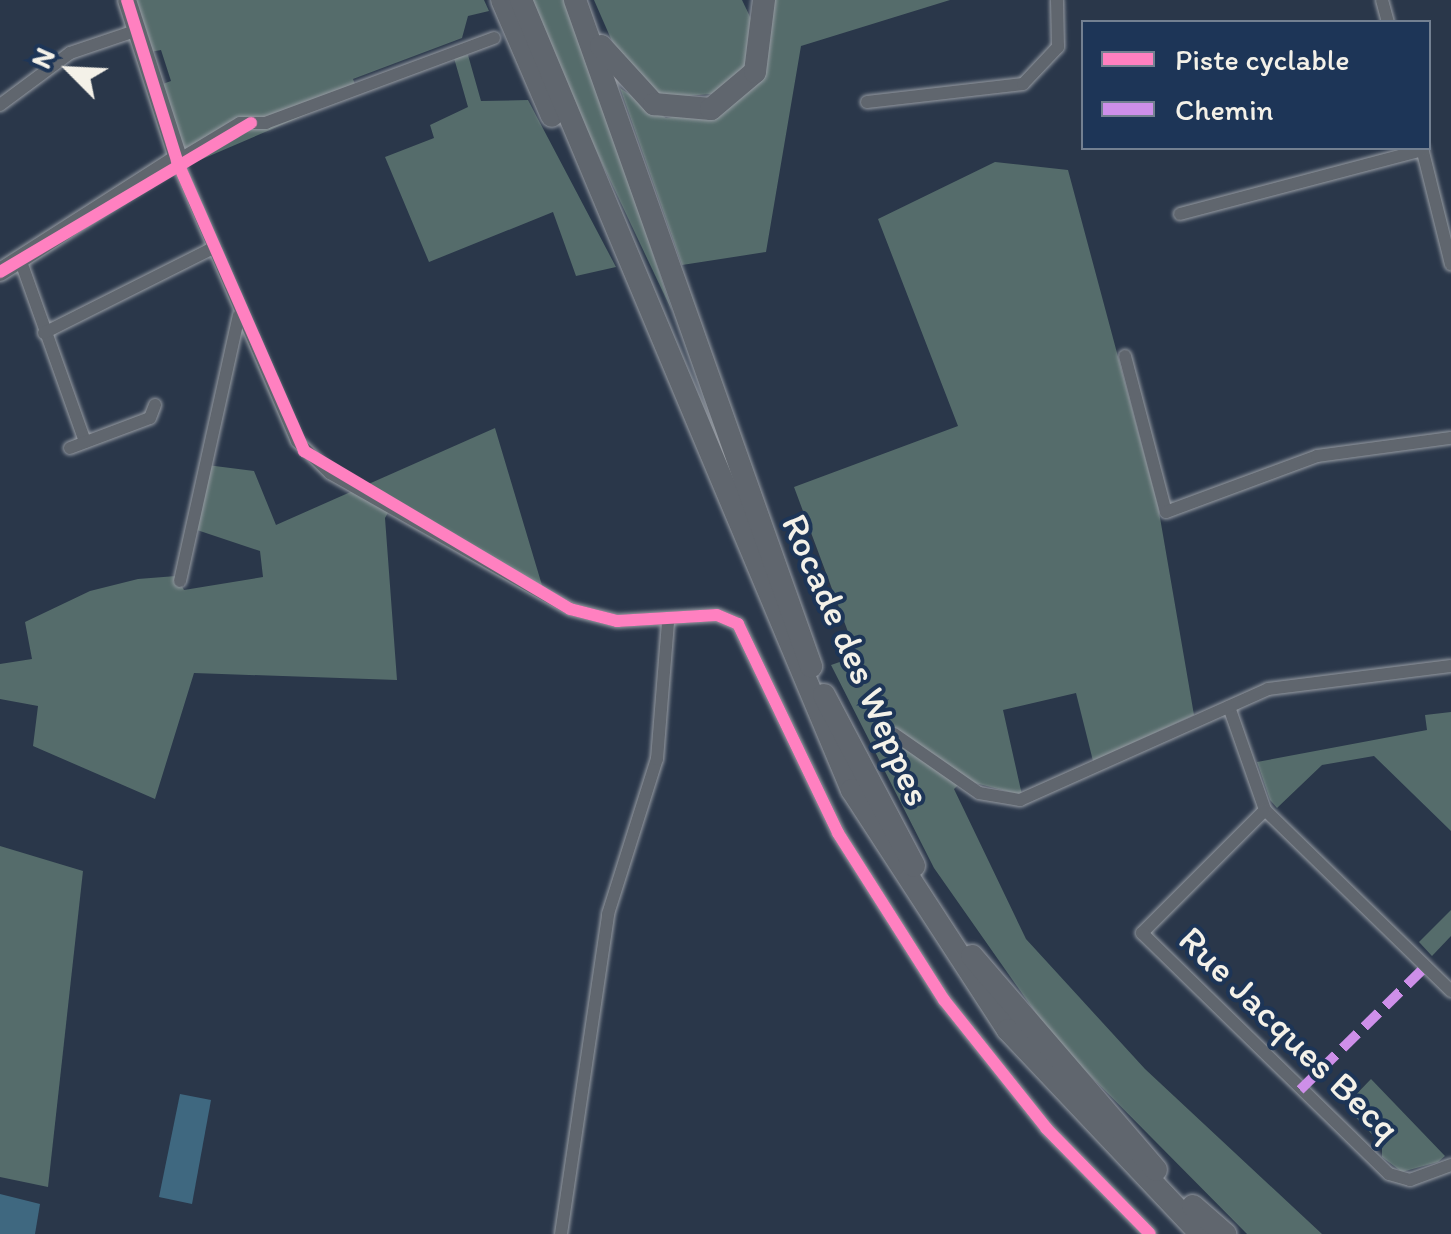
<!DOCTYPE html>
<html>
<head>
<meta charset="utf-8">
<style>
	body { margin:0 }
	#map { position:relative; width:1451px; height:1234px; overflow:hidden; background:#2a374a; font-family:Itim,sans-serif }
	div>[style] { position:absolute }
	[style*='--x'] { left:calc(var(--x)*1px); top:calc(var(--y)*1px); width:calc(var(--w)*1px); rotate:calc(var(--a)*1deg) }
	.green>* { inset:0; background:#556c6b }
	.water>* { inset:0; background:#3f6880 }
	.roads { filter:drop-shadow(0 0 2px #979ca3) drop-shadow(0 0 2px #979ca3) }
	.street>* { height:12px; margin:-6px; padding:0 6px; transform-origin:6px; border-radius:6px; background:#60666e }
	.secondary>* { height:18px; margin:-9px; padding:0 9px; transform-origin:9px; border-radius:9px; background:#60666e }
	.highway>* { height:22px; margin:-11px; padding:0 11px; transform-origin:11px; border-radius:11px; background:#60666e }
	.quiet>* { height:10px; margin-top:-5px; transform-origin:0; background:repeating-linear-gradient(90deg,#ce8fe9 0 20px,transparent 0 30px) }
	.cycleway>* { height:12px; margin:-6px; padding:0 6px; transform-origin:6px; border-radius:6px; background:#ff80c0 }
	span { translate:-50% -50%; white-space:nowrap; text-align:center; line-height:1.15; -webkit-text-stroke:8px #1d3557; paint-order:stroke }
	.street-label { font-size:38px; color:#f4f1e8 }
	.legend { position:absolute; left:1081px; top:20px; width:350px; height:130px; box-sizing:border-box; background:#1d3557; border:2px solid #738091; margin:0; padding:12px 18px; list-style:none; font-size:30px; color:#f4f1e8 }
	.legend li { display:flex; align-items:center; gap:20px; height:50px }
	.legend b { width:50px; border:2px solid #738091 }
	.north { position:absolute; left:20px; top:20px; width:100px; height:100px; -webkit-text-stroke:8px #1d3557; paint-order:stroke; rotate:294deg; font-size:28px; font-weight:700; line-height:40px; text-align:center; color:#f4f1e8 }
	.north::after { content:''; display:block; margin:auto; width:35px; height:45px; background:#f4f1e8; clip-path:polygon(50% 0,100% 100%,50% 72%,0 100%) }
</style>
</head>
<body>
<div id="map">
	<div class="green">
		<div style="clip-path:polygon(133px 0,484px 0,489px 11px,468px 16px,462px 38px,353px 79px,358px 92px,186px 166px,160px 85px,171px 81px,161px 50px,150px 52px)"></div>
		<div style="clip-path:polygon(529px 0,568px 0,672px 311px,593px 144px)"></div>
		<div style="clip-path:polygon(594px 0,742px 0,753px 23px,745px 71px,723px 93px,662px 98px,622px 64px)"></div>
		<div style="clip-path:polygon(771px 0,950px 0,801px 46px,766px 252px,682px 265px,620px 88px,666px 118px,729px 107px,759px 80px)"></div>
		<div style="clip-path:polygon(468px 55px,481px 101px,528px 100px,616px 267px,576px 276px,553px 212px,429px 262px,385px 157px,434px 138px,430px 125px,468px 107px,454px 58px)"></div>
		<div style="clip-path:polygon(995px 162px,1068px 170px,1158px 506px,1194px 715px,1093px 761px,1076px 693px,1003px 710px,1022px 795px,963px 780px,954px 789px,1026px 939px,1145px 1069px,1322px 1234px,1247px 1234px,1054px 1039px,934px 868px,831px 665px,857px 656px,794px 487px,958px 426px,878px 219px)"></div>
		<div style="clip-path:polygon(495px 428px,544px 592px,393px 504px,385px 518px,397px 680px,194px 673px,155px 799px,33px 746px,38px 706px,0 699px,0 664px,32px 659px,25px 622px,90px 591px,138px 579px,176px 576px,184px 590px,263px 577px,260px 551px,194px 529px,207px 465px,254px 471px,276px 525px)"></div>
		<div style="clip-path:polygon(1451px 712px,1451px 831px,1374px 756px,1322px 765px,1277px 808px,1270px 800px,1257px 762px,1427px 730px,1425px 715px)"></div>
		<div style="clip-path:polygon(0 846px,83px 871px,48px 1187px,0 1177px)"></div>
		<div style="clip-path:polygon(1451px 910px,1451px 936px,1432px 956px,1419px 942px)"></div>
		<div style="clip-path:polygon(1371px 1079px,1445px 1156px,1438px 1162px,1402px 1172px,1382px 1157px,1382px 1145px,1345px 1106px)"></div>
	</div>
	<div class="water">
		<div style="clip-path:polygon(180px 1094px,211px 1100px,192px 1204px,159px 1197px)"></div>
		<div style="clip-path:polygon(0 1194px,40px 1204px,35px 1234px,0 1234px)"></div>
	</div>
	<div class="roads">
		<div class="street">
			<div style="--x:1382;--y:0;--w:23;--a:75"></div>
			<div style="--x:494;--y:38;--w:243;--a:159.6"></div>
			<div style="--x:266;--y:123;--w:26;--a:180"></div>
			<div style="--x:240;--y:123;--w:74;--a:148.9"></div>
			<div style="--x:177;--y:161;--w:305;--a:66.8"></div>
			<div style="--x:297;--y:441;--w:46;--a:44.1"></div>
			<div style="--x:330;--y:473;--w:276;--a:29.5"></div>
			<div style="--x:570;--y:609;--w:49;--a:14.3"></div>
			<div style="--x:617;--y:621;--w:100;--a:-3.4"></div>
			<div style="--x:717;--y:615;--w:23;--a:23"></div>
			<div style="--x:738;--y:624;--w:232;--a:64.4"></div>
			<div style="--x:838;--y:833;--w:198;--a:57.6"></div>
			<div style="--x:944;--y:1000;--w:164;--a:51.4"></div>
			<div style="--x:1046;--y:1128;--w:148;--a:45.5"></div>
			<div style="--x:867;--y:102;--w:157;--a:-6.6"></div>
			<div style="--x:1023;--y:84;--w:51;--a:-46.6"></div>
			<div style="--x:1058;--y:47;--w:47;--a:-91.2"></div>
			<div style="--x:0;--y:105;--w:87;--a:-36.6"></div>
			<div style="--x:70;--y:53;--w:69;--a:-18.7"></div>
			<div style="--x:1422;--y:148;--w:120;--a:76"></div>
			<div style="--x:1180;--y:214;--w:251;--a:-14.8"></div>
			<div style="--x:20;--y:259;--w:194;--a:70.4"></div>
			<div style="--x:44;--y:333;--w:189;--a:-26.7"></div>
			<div style="--x:1125;--y:356;--w:161;--a:75.3"></div>
			<div style="--x:1166;--y:512;--w:161;--a:-20.3"></div>
			<div style="--x:1317;--y:456;--w:135;--a:-7.7"></div>
			<div style="--x:70;--y:448;--w:85;--a:-20.6"></div>
			<div style="--x:150;--y:418;--w:14;--a:-69"></div>
			<div style="--x:180;--y:581;--w:272;--a:-77.5"></div>
			<div style="--x:1229;--y:707;--w:109;--a:70.7"></div>
			<div style="--x:1265;--y:810;--w:260;--a:44.2"></div>
			<div style="--x:894;--y:734;--w:103;--a:34.8"></div>
			<div style="--x:979;--y:793;--w:42;--a:9.7"></div>
			<div style="--x:1020;--y:800;--w:272;--a:-24.1"></div>
			<div style="--x:1268;--y:689;--w:184;--a:-7.2"></div>
			<div style="--x:1265;--y:810;--w:174;--a:135"></div>
			<div style="--x:1142;--y:933;--w:345;--a:44.3"></div>
			<div style="--x:1389;--y:1174;--w:22;--a:16"></div>
			<div style="--x:1410;--y:1180;--w:44;--a:-20.1"></div>
			<div style="--x:561;--y:1234;--w:323;--a:-81.6"></div>
			<div style="--x:608;--y:914;--w:163;--a:-72.5"></div>
			<div style="--x:657;--y:759;--w:136;--a:-85.4"></div>
		</div>
		<div class="secondary">
			<div style="--x:0;--y:272;--w:211;--a:-32.6"></div>
			<div style="--x:178;--y:158;--w:166;--a:-107.9"></div>
		</div>
		<div class="highway">
			<div style="--x:502;--y:0;--w:126;--a:66.7"></div>
			<div style="--x:521;--y:0;--w:857;--a:67.27"></div>
			<div style="--x:852;--y:790;--w:286;--a:57"></div>
			<div style="--x:1008;--y:1030;--w:281;--a:46.6"></div>
			<div style="--x:575;--y:0;--w:707;--a:70.49"></div>
			<div style="--x:601;--y:46;--w:79;--a:47.6"></div>
			<div style="--x:654;--y:104;--w:57;--a:5"></div>
			<div style="--x:711;--y:109;--w:57;--a:-40.1"></div>
			<div style="--x:755;--y:72;--w:73;--a:-82.9"></div>
			<div style="--x:824;--y:695;--w:193;--a:62.2"></div>
			<div style="--x:972;--y:956;--w:282;--a:49.3"></div>
			<div style="--x:1193;--y:1206;--w:43;--a:41.2"></div>
		</div>
	</div>
	<div class="quiet">
		<div style="--x:1300;--y:1090;--w:177;--a:-44.5"></div>
	</div>
	<div class="cycleway">
		<div style="--x:127;--y:0;--w:169;--a:72.7"></div>
		<div style="--x:177;--y:161;--w:317;--a:66.3"></div>
		<div style="--x:304;--y:451;--w:309;--a:30.7"></div>
		<div style="--x:570;--y:609;--w:49;--a:14.3"></div>
		<div style="--x:617;--y:621;--w:100;--a:-3.4"></div>
		<div style="--x:717;--y:615;--w:23;--a:23"></div>
		<div style="--x:738;--y:624;--w:232;--a:64.4"></div>
		<div style="--x:838;--y:833;--w:198;--a:57.6"></div>
		<div style="--x:944;--y:1000;--w:164;--a:51.4"></div>
		<div style="--x:1046;--y:1128;--w:148;--a:45.5"></div>
		<div style="--x:0;--y:272;--w:292;--a:-30.7"></div>
	</div>
	<div class="street-label">
		<span style="left:856px;top:660px;rotate:66deg">Rocade des Weppes</span>
		<span style="left:1289px;top:1034px;rotate:44deg">Rue Jacques Becq</span>
	</div>
	<ul class="legend">
	<li><b style="height:12px;background:#ff80c0"></b>Piste cyclable</li>
	<li><b style="height:12px;background:#ce8fe9"></b>Chemin</li>
	</ul>
	<div class="north">N</div>
</div>
</body>
</html>
